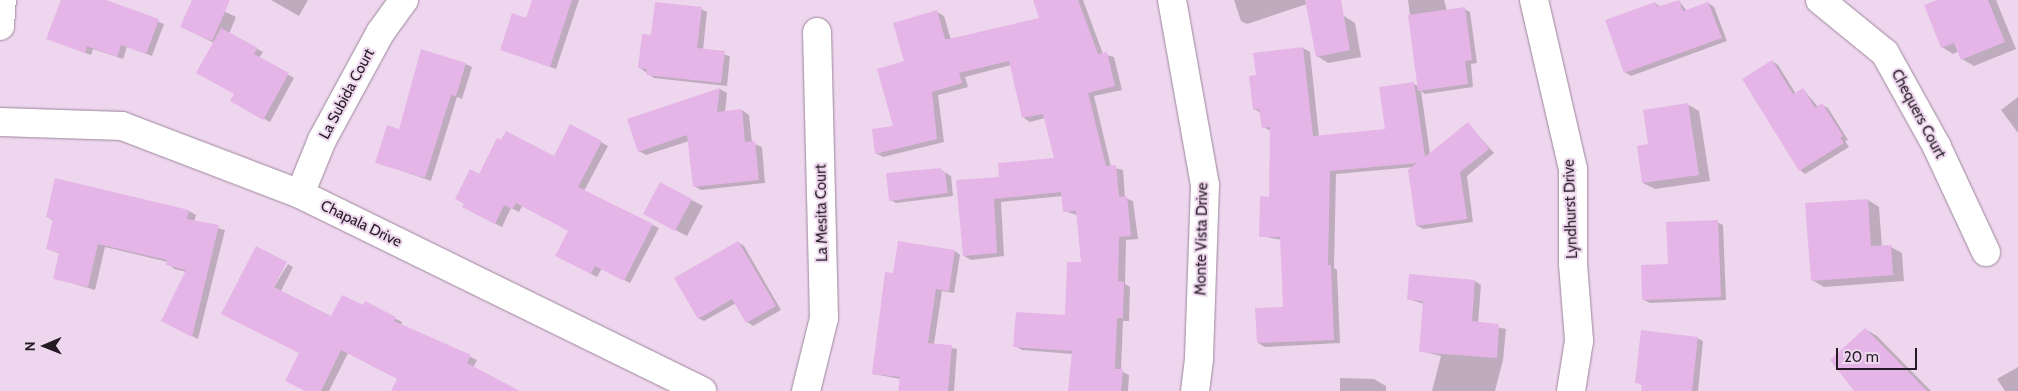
<!DOCTYPE html>
<html>
<head>
<meta charset="utf-8">
<style>
	body { margin:0 }
	#map { position:relative; width:2018px; height:391px; overflow:hidden; background:#eed7ee; font-family:Cabin,sans-serif }
	div>[style] { position:absolute }
	[style*='--x'] { left:calc(var(--x)*1px); top:calc(var(--y)*1px); width:calc(var(--w)*1px); rotate:calc(var(--a)*1deg) }
	.shadow>* { inset:0; background:#0003 }
	.building>* { inset:0; background:#e6b5e7 }
	.roads { filter:drop-shadow(0 0 1px #9c869c) drop-shadow(0 0 1px #9c869c) }
	.minor>* { height:28px; margin:-14px; padding:0 14px; transform-origin:14px; border-radius:14px; background:#fff }
	span { translate:-50% -50%; white-space:nowrap; text-align:center; line-height:1.15; -webkit-text-stroke:4px #eed7ee; paint-order:stroke }
	.street-label { font-size:15px; color:#241b24 }
	.north { position:absolute; left:20px; top:321px; width:50px; height:50px; -webkit-text-stroke:4px #eed7ee; paint-order:stroke; rotate:269deg; font-size:14px; font-weight:700; line-height:20px; text-align:center; color:#241b24 }
	.north::after { content:''; display:block; margin:auto; width:18px; height:22px; background:#241b24; clip-path:polygon(50% 0,100% 100%,50% 72%,0 100%) }
	.scale { position:absolute; left:1836px; top:348px; width:81px; height:22px; box-sizing:border-box; border:2px solid #241b24; border-top:0; padding-left:6px; font-size:15px; line-height:18px; white-space:nowrap; color:#241b24; -webkit-text-stroke:4px #eed7ee; paint-order:stroke }
</style>
</head>
<body>
<div id="map">
	<div class="shadow">
		<div style="clip-path:polygon(62px 0,102px 0,164px 24px,152px 56px,127px 47px,123px 59px,93px 49px,91px 55px,48px 39px)"></div>
		<div style="clip-path:polygon(193px 0,201px 0,236px 17px,229px 34px,263px 52px,259px 58px,294px 78px,270px 122px,232px 101px,236px 94px,214px 43px,182px 27px)"></div>
		<div style="clip-path:polygon(271px 0,308px 0,299px 16px)"></div>
		<div style="clip-path:polygon(533px 0,579px 0,556px 69px,502px 50px,527px 20px)"></div>
		<div style="clip-path:polygon(1034px 0,1083px 0,1103px 54px,1114px 57px,1122px 90px,1094px 96px,1111px 167px,1123px 170px,1125px 198px,1133px 201px,1138px 239px,1126px 240px,1125px 284px,1130px 287px,1129px 321px,1123px 321px,1121px 371px,1129px 375px,1128px 391px,1070px 391px,1073px 354px,1022px 350px,1015px 346px,1067px 317px,1083px 263px,1077px 215px,1064px 211px,1063px 196px,1001px 202px,1004px 256px,971px 260px,964px 256px,1000px 178px,1055px 159px,1045px 118px,1030px 122px,1024px 118px,1011px 65px,965px 77px,968px 87px,938px 95px,944px 142px,883px 157px,876px 153px,895px 127px,905px 62px,937px 12px,944px 16px,951px 40px,1041px 19px)"></div>
		<div style="clip-path:polygon(1234px 0,1319px 0,1247px 24px,1241px 21px)"></div>
		<div style="clip-path:polygon(1408px 0,1444px 0,1447px 11px,1464px 9px,1470px 12px,1477px 63px,1471px 64px,1473px 87px,1425px 94px,1421px 91px,1430px 154px,1468px 124px,1494px 153px,1467px 176px,1473px 222px,1424px 229px,1417px 226px,1414px 167px,1336px 174px,1334px 268px,1337px 270px,1340px 343px,1265px 347px,1258px 343px,1284px 308px,1282px 240px,1261px 236px,1270px 198px,1271px 131px,1263px 127px,1261px 113px,1254px 109px,1257px 76px,1303px 48px,1310px 52px,1319px 137px,1387px 131px,1414px 84px,1419px 87px)"></div>
		<div style="clip-path:polygon(1940px 0,1996px 0,2016px 49px,1974px 66px,1962px 59px,1959px 51px,1953px 54px,1942px 47px)"></div>
		<div style="clip-path:polygon(1679px 1px,1687px 11px,1708px 3px,1714px 7px,1727px 41px,1631px 76px,1625px 72px,1655px 3px,1661px 7px)"></div>
		<div style="clip-path:polygon(701px 9px,707px 12px,703px 50px,730px 56px,727px 86px,654px 78px,640px 68px)"></div>
		<div style="clip-path:polygon(1344px 16px,1355px 23px,1361px 57px,1328px 63px,1317px 56px)"></div>
		<div style="clip-path:polygon(1772px 61px,1778px 65px,1796px 94px,1803px 89px,1818px 107px,1822px 105px,1828px 108px,1848px 140px,1845px 141px,1849px 147px,1805px 174px,1800px 170px)"></div>
		<div style="clip-path:polygon(466px 64px,472px 67px,462px 99px,457px 97px,431px 181px,376px 162px,400px 130px)"></div>
		<div style="clip-path:polygon(720px 89px,727px 93px,725px 112px,742px 110px,749px 115px,752px 143px,762px 147px,765px 183px,701px 190px,694px 186px,689px 141px,646px 155px,639px 151px,628px 119px)"></div>
		<div style="clip-path:polygon(2018px 97px,2018px 133px,2001px 110px)"></div>
		<div style="clip-path:polygon(1687px 104px,1699px 111px,1710px 181px,1655px 189px,1643px 183px,1650px 145px)"></div>
		<div style="clip-path:polygon(571px 126px,608px 146px,584px 191px,659px 228px,630px 283px,602px 268px,597px 277px,563px 259px,570px 231px,522px 206px,519px 212px,511px 208px,502px 227px,470px 211px,480px 176px,555px 158px)"></div>
		<div style="clip-path:polygon(941px 170px,951px 176px,953px 196px,896px 203px,891px 200px)"></div>
		<div style="clip-path:polygon(56px 180px,189px 211px,196px 215px,194px 222px,225px 230px,198px 339px,169px 325px,187px 272px,174px 269px,168px 262px,105px 247px,95px 290px,55px 278px,60px 254px,48px 249px,54px 221px,47px 217px)"></div>
		<div style="clip-path:polygon(661px 184px,703px 206px,687px 236px,656px 220px)"></div>
		<div style="clip-path:polygon(1868px 200px,1879px 207px,1882px 247px,1891px 247px,1902px 253px,1904px 281px,1824px 287px,1812px 280px)"></div>
		<div style="clip-path:polygon(1717px 222px,1723px 225px,1726px 300px,1650px 303px,1644px 300px)"></div>
		<div style="clip-path:polygon(738px 242px,744px 246px,781px 310px,753px 326px,747px 322px,736px 303px,704px 321px,698px 318px)"></div>
		<div style="clip-path:polygon(955px 251px,960px 255px,954px 293px,942px 291px,934px 344px,957px 349px,954px 391px,900px 391px,901px 379px,873px 374px)"></div>
		<div style="clip-path:polygon(288px 264px,293px 267px,281px 291px,332px 317px,363px 307px,365px 303px,402px 322px,401px 325px,477px 360px,473px 368px,497px 391px,392px 391px,399px 379px,348px 353px,329px 391px,307px 391px,301px 353px,271px 292px)"></div>
		<div style="clip-path:polygon(1475px 281px,1481px 285px,1478px 323px,1506px 329px,1503px 360px,1495px 391px,1432px 391px,1441px 356px,1421px 351px,1424px 304px,1408px 299px)"></div>
		<div style="clip-path:polygon(1865px 329px,1877px 336px,1931px 391px,1856px 391px)"></div>
		<div style="clip-path:polygon(1697px 338px,1703px 341px,1698px 391px,1643px 391px,1643px 386px,1637px 382px)"></div>
		<div style="clip-path:polygon(2018px 367px,2018px 391px,2005px 391px,1997px 379px)"></div>
		<div style="clip-path:polygon(1340px 378px,1374px 379px,1386px 386px,1386px 391px,1340px 391px)"></div>
	</div>
	<div class="building">
		<div style="clip-path:polygon(61px 0,106px 0,159px 19px,146px 54px,121px 45px,117px 57px,87px 46px,85px 53px,46px 39px)"></div>
		<div style="clip-path:polygon(192px 0,230px 0,212px 41px,180px 27px)"></div>
		<div style="clip-path:polygon(532px 0,572px 0,550px 67px,500px 50px,512px 13px,526px 18px)"></div>
		<div style="clip-path:polygon(1033px 0,1078px 0,1098px 54px,1107px 52px,1115px 86px,1088px 93px,1106px 166px,1116px 165px,1119px 197px,1127px 196px,1131px 236px,1119px 237px,1118px 281px,1124px 282px,1123px 318px,1117px 318px,1115px 369px,1123px 369px,1121px 391px,1068px 391px,1072px 351px,1013px 347px,1016px 312px,1065px 315px,1067px 262px,1081px 262px,1076px 211px,1063px 212px,1061px 192px,994px 199px,997px 253px,963px 256px,956px 180px,999px 177px,998px 163px,1054px 158px,1043px 114px,1022px 118px,1009px 61px,959px 73px,962px 83px,932px 92px,937px 139px,875px 154px,872px 129px,893px 126px,877px 69px,904px 61px,893px 23px,937px 10px,945px 39px,949px 39px,1039px 18px)"></div>
		<div style="clip-path:polygon(1305px 0,1341px 0,1350px 50px,1316px 57px)"></div>
		<div style="clip-path:polygon(1679px 0,1683px 11px,1708px 2px,1722px 38px,1624px 73px,1605px 20px,1655px 2px,1657px 7px)"></div>
		<div style="clip-path:polygon(1937px 0,1988px 0,2005px 42px,1961px 60px,1954px 43px,1941px 48px,1924px 5px)"></div>
		<div style="clip-path:polygon(655px 2px,702px 7px,697px 48px,725px 51px,721px 83px,646px 75px,647px 69px,638px 68px,642px 34px,651px 35px)"></div>
		<div style="clip-path:polygon(1465px 7px,1472px 60px,1465px 61px,1468px 84px,1418px 91px,1408px 15px)"></div>
		<div style="clip-path:polygon(221px 28px,258px 48px,254px 54px,289px 73px,263px 120px,230px 101px,234px 94px,196px 73px)"></div>
		<div style="clip-path:polygon(1303px 47px,1313px 136px,1385px 129px,1379px 87px,1414px 82px,1425px 157px,1468px 122px,1489px 149px,1460px 172px,1467px 219px,1416px 226px,1408px 170px,1417px 163px,1330px 171px,1328px 265px,1331px 265px,1334px 340px,1257px 343px,1255px 308px,1283px 307px,1280px 237px,1259px 237px,1260px 196px,1269px 197px,1270px 127px,1262px 128px,1259px 109px,1253px 110px,1249px 76px,1256px 75px,1253px 53px)"></div>
		<div style="clip-path:polygon(421px 49px,466px 63px,456px 96px,451px 95px,425px 178px,375px 163px,387px 125px,399px 129px)"></div>
		<div style="clip-path:polygon(1772px 60px,1793px 94px,1803px 88px,1815px 108px,1822px 103px,1843px 136px,1840px 138px,1844px 143px,1799px 171px,1742px 79px)"></div>
		<div style="clip-path:polygon(720px 88px,717px 112px,742px 109px,745px 142px,755px 141px,759px 180px,693px 187px,687px 135px,638px 152px,627px 119px)"></div>
		<div style="clip-path:polygon(1688px 103px,1699px 175px,1642px 183px,1637px 146px,1648px 144px,1643px 110px)"></div>
		<div style="clip-path:polygon(570px 124px,602px 141px,578px 187px,653px 224px,624px 281px,595px 266px,591px 274px,555px 256px,568px 231px,516px 203px,512px 209px,504px 205px,495px 224px,462px 207px,464px 204px,455px 199px,470px 169px,479px 174px,497px 138px,501px 140px,506px 131px,554px 156px)"></div>
		<div style="clip-path:polygon(941px 168px,942px 172px,945px 172px,948px 193px,889px 201px,886px 173px)"></div>
		<div style="clip-path:polygon(55px 178px,189px 210px,187px 219px,219px 225px,192px 337px,161px 321px,186px 270px,166px 265px,167px 260px,98px 244px,88px 287px,53px 279px,59px 253px,46px 249px,53px 219px,46px 217px)"></div>
		<div style="clip-path:polygon(660px 182px,692px 199px,675px 231px,643px 214px)"></div>
		<div style="clip-path:polygon(1868px 199px,1871px 246px,1891px 245px,1893px 275px,1811px 281px,1805px 203px)"></div>
		<div style="clip-path:polygon(1718px 220px,1721px 297px,1642px 300px,1641px 265px,1668px 264px,1666px 222px)"></div>
		<div style="clip-path:polygon(738px 241px,776px 306px,746px 323px,732px 299px,698px 319px,674px 278px)"></div>
		<div style="clip-path:polygon(898px 241px,955px 250px,949px 291px,936px 289px,928px 343px,952px 345px,948px 391px,898px 391px,900px 377px,872px 374px,885px 272px,893px 273px)"></div>
		<div style="clip-path:polygon(256px 246px,287px 262px,274px 287px,331px 316px,342px 295px,363px 305px,365px 301px,396px 317px,394px 321px,471px 355px,467px 363px,520px 391px,391px 391px,397px 379px,341px 350px,321px 391px,305px 391px,285px 381px,299px 353px,221px 314px)"></div>
		<div style="clip-path:polygon(1409px 274px,1475px 280px,1472px 321px,1499px 324px,1497px 358px,1419px 352px,1423px 301px,1407px 300px)"></div>
		<div style="clip-path:polygon(1865px 328px,1927px 391px,1854px 391px,1830px 360px)"></div>
		<div style="clip-path:polygon(1641px 330px,1698px 337px,1692px 391px,1641px 391px,1642px 384px,1635px 383px)"></div>
	</div>
	<div class="roads">
		<div class="minor">
			<div style="--x:1172;--y:0;--w:188;--a:79.9"></div>
			<div style="--x:1205;--y:185;--w:174;--a:92"></div>
			<div style="--x:1199;--y:359;--w:32;--a:97"></div>
			<div style="--x:1534;--y:0;--w:173;--a:77"></div>
			<div style="--x:1573;--y:169;--w:95;--a:90"></div>
			<div style="--x:1573;--y:264;--w:77;--a:85.5"></div>
			<div style="--x:1579;--y:341;--w:51;--a:99.1"></div>
			<div style="--x:1820;--y:0;--w:84;--a:39.2"></div>
			<div style="--x:1885;--y:53;--w:107;--a:61"></div>
			<div style="--x:1937;--y:147;--w:116;--a:65"></div>
			<div style="--x:0;--y:26;--w:26;--a:-86"></div>
			<div style="--x:0;--y:122;--w:122;--a:1.9"></div>
			<div style="--x:122;--y:126;--w:191;--a:20.9"></div>
			<div style="--x:300;--y:194;--w:448;--a:26.1"></div>
			<div style="--x:300;--y:194;--w:58;--a:-67.8"></div>
			<div style="--x:322;--y:140;--w:122;--a:-61.5"></div>
			<div style="--x:380;--y:33;--w:41;--a:-54"></div>
			<div style="--x:806;--y:391;--w:75;--a:-76.1"></div>
			<div style="--x:824;--y:318;--w:286;--a:-91.4"></div>
		</div>
	</div>
	<div class="street-label">
		<span style="left:347px;top:94px;rotate:-62deg">La Subida Court</span>
		<span style="left:1918px;top:114px;rotate:62deg">Chequers Court</span>
		<span style="left:1571px;top:209px;rotate:-92deg">Lyndhurst Drive</span>
		<span style="left:822px;top:213px;rotate:-91deg">La Mesita Court</span>
		<span style="left:361px;top:224px;rotate:26deg">Chapala Drive</span>
		<span style="left:1202px;top:239px;rotate:-89deg">Monte Vista Drive</span>
	</div>
	<div class="north">N</div>
	<div class="scale">20 m</div>
</div>
</body>
</html>
